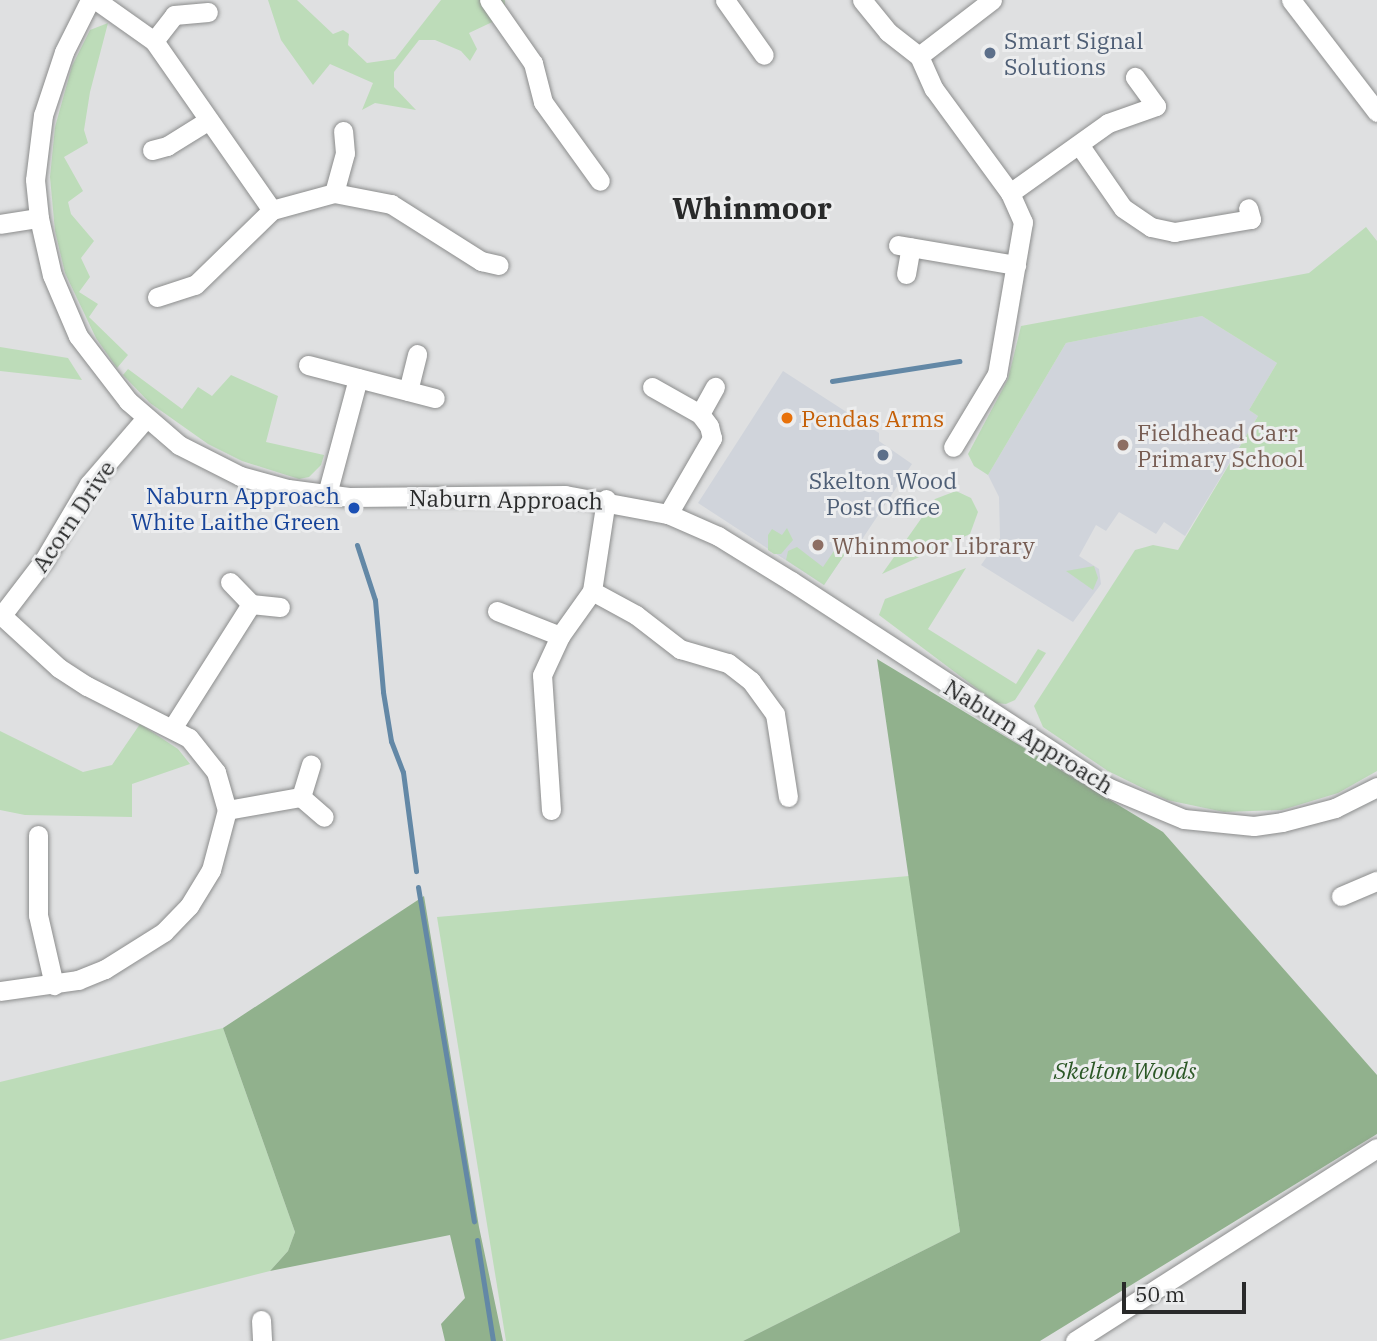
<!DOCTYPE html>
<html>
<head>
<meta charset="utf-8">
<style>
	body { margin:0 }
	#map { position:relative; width:1377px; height:1341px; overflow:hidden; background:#dfe0e1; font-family:"IBM Plex Serif",serif }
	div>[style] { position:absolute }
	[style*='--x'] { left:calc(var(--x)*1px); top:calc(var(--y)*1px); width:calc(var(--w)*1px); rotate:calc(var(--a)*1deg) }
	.built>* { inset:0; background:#d0d4db }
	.green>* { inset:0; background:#bddcb9 }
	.forest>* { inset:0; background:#91b18d }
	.stream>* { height:5px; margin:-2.5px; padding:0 2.5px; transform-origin:2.5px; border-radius:2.5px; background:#6388a6 }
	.roads { filter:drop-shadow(0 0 2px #8c8d8d) drop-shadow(0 0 2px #8c8d8d) }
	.minor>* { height:19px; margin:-9.5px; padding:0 9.5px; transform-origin:9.5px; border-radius:9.5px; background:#fff }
	.dots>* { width:19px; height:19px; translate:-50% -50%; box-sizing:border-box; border:4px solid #ecedee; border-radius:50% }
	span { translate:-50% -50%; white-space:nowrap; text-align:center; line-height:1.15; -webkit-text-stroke:6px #ecedee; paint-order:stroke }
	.service-label { font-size:23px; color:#4e5e75 }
	.left { translate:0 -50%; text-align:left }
	.food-label { font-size:23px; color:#c56008 }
	.education-label { font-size:23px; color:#785e54 }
	.transit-label { font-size:23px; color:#164399 }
	.right { translate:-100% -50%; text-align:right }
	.street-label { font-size:23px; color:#292a2a }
	.park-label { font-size:23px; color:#2c5827; font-style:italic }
	.district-label { font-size:30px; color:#292a2a; font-weight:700 }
	.scale { position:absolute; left:1122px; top:1282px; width:124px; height:32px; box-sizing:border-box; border:4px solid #292a2a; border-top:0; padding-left:9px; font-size:21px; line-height:24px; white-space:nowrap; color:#292a2a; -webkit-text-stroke:5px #ecedee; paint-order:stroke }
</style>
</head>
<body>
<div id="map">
	<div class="built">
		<div style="clip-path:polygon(1202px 316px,1277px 363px,1249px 410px,1258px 416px,1185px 536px,1164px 522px,1156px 534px,1119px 512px,1106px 531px,1096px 525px,1079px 556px,1099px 569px,1101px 584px,1073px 622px,981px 565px,1000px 538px,999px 497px,988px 475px,1066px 343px)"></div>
		<div style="clip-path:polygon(783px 371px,879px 433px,879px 441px,912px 464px,857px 547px,849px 548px,824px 585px,698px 503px)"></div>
	</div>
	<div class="green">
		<div style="clip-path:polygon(268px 0,297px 0,333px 34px,343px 30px,349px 34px,348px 45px,367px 63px,395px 59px,441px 0,505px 0,505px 16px,469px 33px,477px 49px,470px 61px,461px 51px,435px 40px,419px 40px,394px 72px,394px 87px,416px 110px,375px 103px,362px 110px,373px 83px,330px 64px,313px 85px,281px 40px)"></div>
		<div style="clip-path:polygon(108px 23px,90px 92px,84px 130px,88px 143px,64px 157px,83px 191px,68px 202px,71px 214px,94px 241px,81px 258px,90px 277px,79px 292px,98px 304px,89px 317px,128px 355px,117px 368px,96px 338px,65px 273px,55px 231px,50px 177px,55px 127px,72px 66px,90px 30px)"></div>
		<div style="clip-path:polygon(1366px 227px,1377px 241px,1377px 771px,1338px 793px,1282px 810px,1224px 812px,1167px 800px,1108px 771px,1043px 727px,1034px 706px,1135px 550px,1153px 545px,1178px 550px,1258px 416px,1249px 410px,1277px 363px,1202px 316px,1066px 343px,988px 475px,974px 466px,968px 454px,1008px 379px,1021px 326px,1309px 273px)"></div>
		<div style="clip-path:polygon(0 347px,68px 358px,82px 380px,0 371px)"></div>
		<div style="clip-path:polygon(128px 369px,182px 409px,198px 387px,212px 396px,231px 375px,278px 396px,266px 442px,324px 455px,321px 465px,309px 477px,299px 479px,242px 461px,208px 444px,150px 403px,123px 375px)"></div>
		<div style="clip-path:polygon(956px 491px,971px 498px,978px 512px,970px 534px,882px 574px,935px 499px)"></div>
		<div style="clip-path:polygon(787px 528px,793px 540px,781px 554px,774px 554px,768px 550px,768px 535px,772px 529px,782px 535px)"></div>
		<div style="clip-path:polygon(840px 542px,849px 548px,824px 585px,786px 560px,788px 551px,797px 547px,823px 567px)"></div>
		<div style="clip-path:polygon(1094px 566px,1098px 578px,1093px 590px,1066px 571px)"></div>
		<div style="clip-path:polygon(966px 568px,928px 629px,1016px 684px,1038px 649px,1046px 653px,1015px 700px,1006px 704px,996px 703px,879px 615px,885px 599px)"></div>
		<div style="clip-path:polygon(140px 724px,178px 749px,190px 764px,132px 784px,132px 817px,25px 815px,0 810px,0 731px,83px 772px,112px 765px)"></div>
		<div style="clip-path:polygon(909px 876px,960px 1232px,743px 1341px,506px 1341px,437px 917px)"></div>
		<div style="clip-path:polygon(223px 1028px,295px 1232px,288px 1251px,270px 1271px,0 1340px,0 1082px)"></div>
	</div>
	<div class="forest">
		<div style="clip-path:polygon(877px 659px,1163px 832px,1377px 1075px,1377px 1134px,1040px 1341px,743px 1341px,960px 1232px)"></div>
		<div style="clip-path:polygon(424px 896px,479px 1227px,503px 1341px,445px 1341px,441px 1324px,465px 1298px,450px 1235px,270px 1271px,288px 1251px,295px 1232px,223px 1028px)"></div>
	</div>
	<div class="stream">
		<div style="--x:832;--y:381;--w:129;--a:-8.9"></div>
		<div style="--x:357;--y:545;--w:58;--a:71.9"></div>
		<div style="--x:375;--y:600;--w:92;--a:85"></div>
		<div style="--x:383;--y:692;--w:50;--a:80.7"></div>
		<div style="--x:391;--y:741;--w:33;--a:69"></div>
		<div style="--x:403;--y:772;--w:100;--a:82.5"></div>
		<div style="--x:418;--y:887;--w:339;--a:80.5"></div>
		<div style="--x:477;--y:1240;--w:102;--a:81"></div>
	</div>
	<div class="roads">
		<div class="minor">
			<div style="--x:90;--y:0;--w:58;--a:116.6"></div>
			<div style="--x:64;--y:52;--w:66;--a:108.4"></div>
			<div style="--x:43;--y:115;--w:65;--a:97"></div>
			<div style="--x:35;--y:180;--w:38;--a:84"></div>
			<div style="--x:39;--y:218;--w:58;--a:77.2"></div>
			<div style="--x:52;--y:275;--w:66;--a:66.9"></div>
			<div style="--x:78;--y:336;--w:82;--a:52.4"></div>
			<div style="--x:128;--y:401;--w:67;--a:40.8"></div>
			<div style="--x:179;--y:445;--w:68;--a:26.9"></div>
			<div style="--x:240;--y:476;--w:50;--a:15.2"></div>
			<div style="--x:288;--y:489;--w:63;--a:7.4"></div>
			<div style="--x:350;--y:497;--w:215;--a:-0.5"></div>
			<div style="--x:565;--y:495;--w:105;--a:10.5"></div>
			<div style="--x:668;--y:514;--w:55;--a:23.7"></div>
			<div style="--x:718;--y:536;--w:86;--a:31.7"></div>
			<div style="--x:791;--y:581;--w:377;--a:33.1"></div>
			<div style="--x:1107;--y:787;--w:83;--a:22.6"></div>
			<div style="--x:1184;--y:819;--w:70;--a:5.7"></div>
			<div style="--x:1254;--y:826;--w:28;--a:-8"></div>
			<div style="--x:1282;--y:822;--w:55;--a:-14.8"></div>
			<div style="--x:1335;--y:808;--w:47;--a:-26.6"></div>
			<div style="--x:96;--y:0;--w:71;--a:35.3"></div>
			<div style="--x:154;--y:41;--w:206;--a:55.1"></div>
			<div style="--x:489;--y:0;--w:77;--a:55.1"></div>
			<div style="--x:533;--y:63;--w:40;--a:75.6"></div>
			<div style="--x:543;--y:102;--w:97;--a:54.2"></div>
			<div style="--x:725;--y:0;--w:67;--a:54.7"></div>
			<div style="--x:862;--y:0;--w:41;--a:50.9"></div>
			<div style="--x:888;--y:32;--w:39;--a:38"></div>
			<div style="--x:1291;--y:0;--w:141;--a:52.5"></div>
			<div style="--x:154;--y:41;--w:33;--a:-52"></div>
			<div style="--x:174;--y:15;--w:34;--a:-5"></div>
			<div style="--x:919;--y:56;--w:36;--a:66"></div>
			<div style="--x:934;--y:89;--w:129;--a:53.8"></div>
			<div style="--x:1010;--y:193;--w:32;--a:66"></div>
			<div style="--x:1023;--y:222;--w:154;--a:99.7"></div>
			<div style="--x:997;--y:374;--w:85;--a:121.1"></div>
			<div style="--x:919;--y:56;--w:92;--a:-37.5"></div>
			<div style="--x:1080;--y:146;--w:75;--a:55.3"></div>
			<div style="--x:1123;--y:208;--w:34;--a:34"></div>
			<div style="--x:1151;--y:227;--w:24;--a:12"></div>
			<div style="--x:1174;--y:232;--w:78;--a:-9.6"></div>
			<div style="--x:1251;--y:219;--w:11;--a:-105"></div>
			<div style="--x:152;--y:150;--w:16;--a:-15"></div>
			<div style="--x:167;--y:146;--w:49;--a:-31.8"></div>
			<div style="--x:334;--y:193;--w:41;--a:-74.6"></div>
			<div style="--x:345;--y:153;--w:22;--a:-95"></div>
			<div style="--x:1010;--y:193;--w:120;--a:-35.5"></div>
			<div style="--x:1108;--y:123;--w:51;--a:-19.5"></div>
			<div style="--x:1156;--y:106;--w:36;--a:-126"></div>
			<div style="--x:0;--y:224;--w:39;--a:-9"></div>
			<div style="--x:898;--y:245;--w:120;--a:9.6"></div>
			<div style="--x:906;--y:274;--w:27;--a:-80"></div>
			<div style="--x:157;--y:297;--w:40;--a:-18"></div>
			<div style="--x:195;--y:285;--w:107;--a:-44.2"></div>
			<div style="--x:272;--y:210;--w:64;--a:-15.3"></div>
			<div style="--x:334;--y:193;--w:58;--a:10.9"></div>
			<div style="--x:391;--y:204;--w:107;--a:32.3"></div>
			<div style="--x:481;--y:261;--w:18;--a:13"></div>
			<div style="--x:308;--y:365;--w:131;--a:14.6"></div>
			<div style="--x:652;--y:387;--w:55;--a:29.4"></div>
			<div style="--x:700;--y:414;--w:31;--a:-61"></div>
			<div style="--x:408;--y:391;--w:38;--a:-76"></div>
			<div style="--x:327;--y:494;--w:120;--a:-75"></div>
			<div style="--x:668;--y:514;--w:88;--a:-59.9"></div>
			<div style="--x:712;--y:438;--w:12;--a:-104"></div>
			<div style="--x:709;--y:426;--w:15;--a:-127"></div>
			<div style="--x:230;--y:582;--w:30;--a:46"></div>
			<div style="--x:251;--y:604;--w:29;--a:6"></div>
			<div style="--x:592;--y:591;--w:50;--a:28.6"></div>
			<div style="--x:636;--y:615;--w:56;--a:37.7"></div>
			<div style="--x:680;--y:649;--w:50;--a:16.3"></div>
			<div style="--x:728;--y:663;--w:29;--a:38"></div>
			<div style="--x:751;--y:681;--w:41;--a:54"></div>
			<div style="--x:775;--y:714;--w:84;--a:81.1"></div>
			<div style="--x:497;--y:611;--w:68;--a:21.6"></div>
			<div style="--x:0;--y:614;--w:80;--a:42.5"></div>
			<div style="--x:59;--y:668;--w:33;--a:33"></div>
			<div style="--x:87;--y:686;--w:114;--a:27"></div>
			<div style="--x:189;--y:738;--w:43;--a:51.5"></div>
			<div style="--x:216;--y:772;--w:40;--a:74"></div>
			<div style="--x:227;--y:810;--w:62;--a:104.9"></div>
			<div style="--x:211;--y:870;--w:42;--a:121.4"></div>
			<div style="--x:189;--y:906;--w:36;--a:134"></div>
			<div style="--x:164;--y:932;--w:70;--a:147.9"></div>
			<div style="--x:105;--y:969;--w:29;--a:158"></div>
			<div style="--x:78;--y:980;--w:79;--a:172"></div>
			<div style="--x:2;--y:615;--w:69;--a:-52.6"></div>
			<div style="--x:44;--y:560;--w:88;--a:-59.4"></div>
			<div style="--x:89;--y:484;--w:87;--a:-49.2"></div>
			<div style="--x:173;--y:727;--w:146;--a:-57.6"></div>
			<div style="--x:301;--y:797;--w:34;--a:-73"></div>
			<div style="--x:227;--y:810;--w:75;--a:-10"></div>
			<div style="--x:301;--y:797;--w:30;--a:41"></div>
			<div style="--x:551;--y:810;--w:135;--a:-93.8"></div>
			<div style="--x:542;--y:675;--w:43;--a:-65.2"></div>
			<div style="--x:560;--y:636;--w:55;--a:-54.6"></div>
			<div style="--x:592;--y:591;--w:93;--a:-81.3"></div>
			<div style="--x:38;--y:835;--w:80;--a:90"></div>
			<div style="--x:38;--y:915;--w:72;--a:77.1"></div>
			<div style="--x:1341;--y:896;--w:39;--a:-23"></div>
			<div style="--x:261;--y:1320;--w:21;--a:87"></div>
			<div style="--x:1075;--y:1341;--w:358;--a:-32.6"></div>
		</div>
	</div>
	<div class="dots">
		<div style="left:990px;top:53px;background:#5c6f8a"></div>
		<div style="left:787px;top:418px;background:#e8710a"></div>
		<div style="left:1123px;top:445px;background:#8d6e63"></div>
		<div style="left:883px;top:455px;background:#5c6f8a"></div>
		<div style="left:354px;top:508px;background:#1a4fb4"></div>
		<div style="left:818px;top:545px;background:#8d6e63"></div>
	</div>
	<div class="service-label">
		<span class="left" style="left:1004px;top:53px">Smart Signal<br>Solutions</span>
		<span style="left:883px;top:493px">Skelton Wood<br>Post Office</span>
	</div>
	<div class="food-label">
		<span class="left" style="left:801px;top:418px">Pendas Arms</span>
	</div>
	<div class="education-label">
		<span class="left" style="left:1137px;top:445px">Fieldhead Carr<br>Primary School</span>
		<span class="left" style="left:832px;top:545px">Whinmoor Library</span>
	</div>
	<div class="transit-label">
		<span class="right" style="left:340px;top:508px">Naburn Approach<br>White Laithe Green</span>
	</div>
	<div class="street-label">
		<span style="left:506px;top:499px;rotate:1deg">Naburn Approach</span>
		<span style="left:73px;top:516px;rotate:-56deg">Acorn Drive</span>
		<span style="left:1029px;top:736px;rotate:32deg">Naburn Approach</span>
	</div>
	<div class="park-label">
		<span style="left:1125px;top:1070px">Skelton Woods</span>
	</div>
	<div class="district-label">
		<span style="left:752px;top:208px">Whinmoor</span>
	</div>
	<div class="scale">50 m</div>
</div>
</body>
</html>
